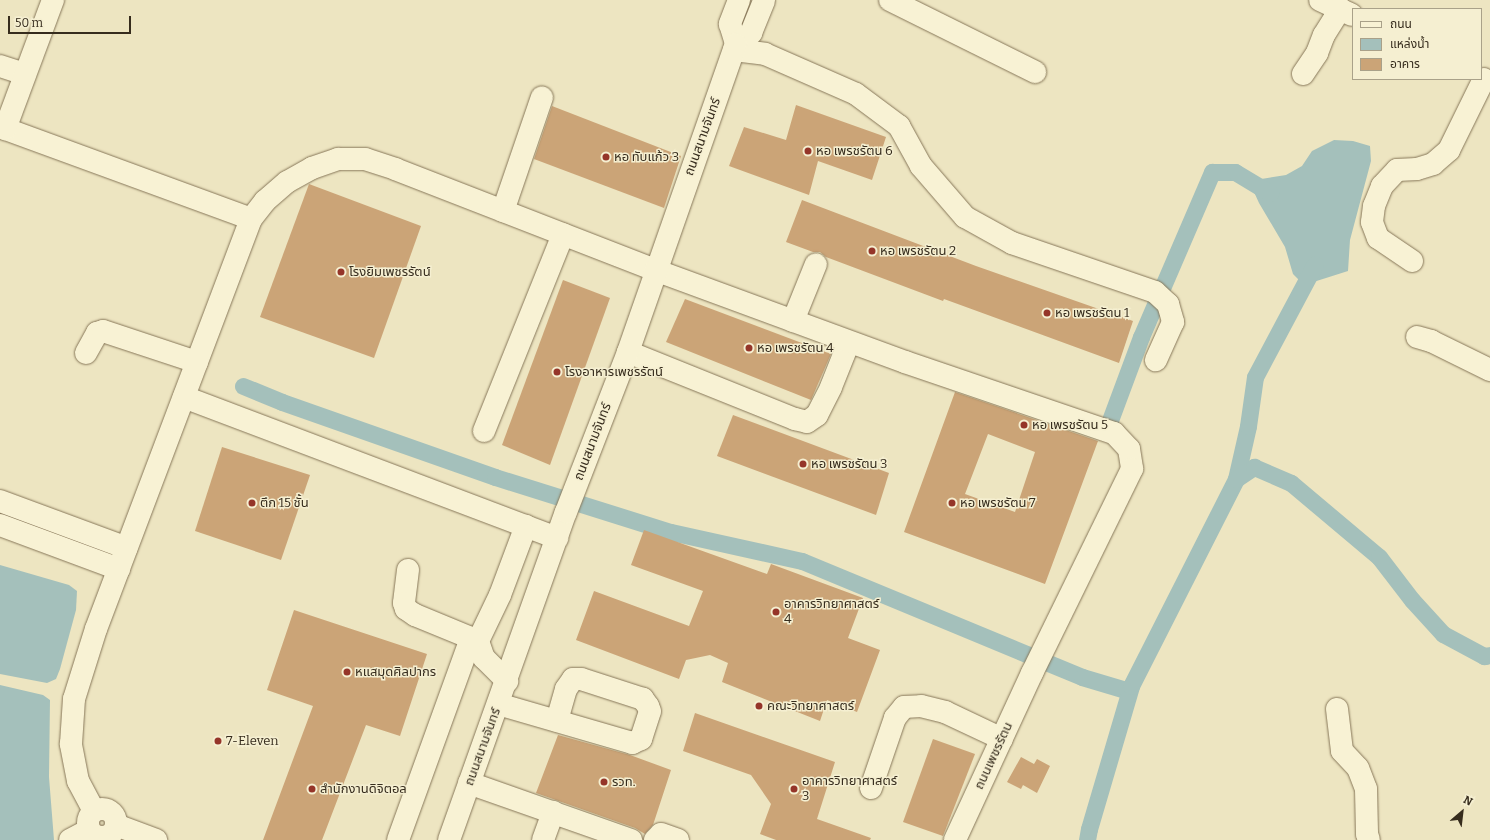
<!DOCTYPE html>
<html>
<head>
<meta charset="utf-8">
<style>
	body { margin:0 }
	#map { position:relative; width:1490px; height:840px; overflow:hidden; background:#ede5c1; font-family:Bitter,"Noto Sans Thai",serif }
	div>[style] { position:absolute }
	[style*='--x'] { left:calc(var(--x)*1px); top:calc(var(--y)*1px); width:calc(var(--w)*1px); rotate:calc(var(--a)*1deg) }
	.water>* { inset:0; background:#a4c0bb }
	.canal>* { height:17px; margin:-8.5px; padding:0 8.5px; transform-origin:8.5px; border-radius:8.5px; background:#a4c0bb }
	.building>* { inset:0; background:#cba477 }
	.roads { filter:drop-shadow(0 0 1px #877759) drop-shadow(0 0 1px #877759) }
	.minor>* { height:22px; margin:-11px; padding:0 11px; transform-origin:11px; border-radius:11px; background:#f8f2d4 }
	.minor>.ring { margin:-11px; padding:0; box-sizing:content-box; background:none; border:22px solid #f8f2d4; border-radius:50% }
	.dots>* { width:11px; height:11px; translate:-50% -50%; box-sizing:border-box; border:2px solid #f5efd1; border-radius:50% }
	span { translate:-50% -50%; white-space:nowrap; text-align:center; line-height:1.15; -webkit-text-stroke:3px #f5efd1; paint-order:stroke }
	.street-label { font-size:13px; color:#362c1d }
	.poi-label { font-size:13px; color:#362c1d }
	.left { translate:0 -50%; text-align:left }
	.legend { position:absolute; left:1352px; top:8px; width:130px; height:72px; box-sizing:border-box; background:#f5efd1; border:1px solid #a9a189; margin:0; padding:5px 7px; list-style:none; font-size:12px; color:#362c1d }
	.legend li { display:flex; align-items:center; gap:8px; height:20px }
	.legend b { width:20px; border:1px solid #a9a189 }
	.north { position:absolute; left:1442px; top:792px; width:40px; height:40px; -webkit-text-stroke:3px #f5efd1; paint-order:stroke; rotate:28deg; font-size:11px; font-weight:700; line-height:16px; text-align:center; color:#362c1d }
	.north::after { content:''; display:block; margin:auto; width:14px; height:18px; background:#362c1d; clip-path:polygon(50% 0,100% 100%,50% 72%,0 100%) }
	.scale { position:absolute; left:8px; top:16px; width:123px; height:18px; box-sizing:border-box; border:2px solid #362c1d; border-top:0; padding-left:5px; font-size:12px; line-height:14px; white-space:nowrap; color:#362c1d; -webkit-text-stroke:3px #f5efd1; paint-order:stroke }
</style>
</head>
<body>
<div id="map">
	<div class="water">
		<div style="clip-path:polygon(1334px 140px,1353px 141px,1370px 146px,1371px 161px,1350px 240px,1348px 271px,1304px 285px,1293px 274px,1285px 247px,1259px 203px,1249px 181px,1286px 175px,1302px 166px,1312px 151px)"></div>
		<div style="clip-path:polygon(0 565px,69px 585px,77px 591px,76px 610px,60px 669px,56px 679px,47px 683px,0 674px)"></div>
		<div style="clip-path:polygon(0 685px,43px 695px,50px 700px,49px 777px,54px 840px,0 840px)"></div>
	</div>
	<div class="canal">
		<div style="--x:243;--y:386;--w:42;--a:22.3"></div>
		<div style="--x:282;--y:402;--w:226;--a:19.4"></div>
		<div style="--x:495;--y:477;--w:184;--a:17.4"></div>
		<div style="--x:671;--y:532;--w:134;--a:12.5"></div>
		<div style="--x:802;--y:561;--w:303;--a:22.5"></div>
		<div style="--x:1082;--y:677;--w:49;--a:16.6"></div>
		<div style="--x:1109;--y:423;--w:92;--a:-69.6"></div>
		<div style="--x:1141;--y:337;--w:180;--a:-66.7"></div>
		<div style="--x:1212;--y:172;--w:23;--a:0"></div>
		<div style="--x:1235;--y:172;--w:41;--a:31"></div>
		<div style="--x:1236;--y:479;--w:54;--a:-77.2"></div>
		<div style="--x:1248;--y:426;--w:49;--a:-81.9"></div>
		<div style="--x:1255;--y:377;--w:128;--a:-62"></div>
		<div style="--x:1087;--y:840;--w:11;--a:-80"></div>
		<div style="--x:1089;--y:829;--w:149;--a:-73.6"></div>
		<div style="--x:1131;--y:686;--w:232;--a:-63.1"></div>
		<div style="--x:1236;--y:479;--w:22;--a:-34"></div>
		<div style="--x:1254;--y:467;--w:40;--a:23.4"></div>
		<div style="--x:1291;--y:483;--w:115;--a:40.1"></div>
		<div style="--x:1379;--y:557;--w:54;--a:52.5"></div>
		<div style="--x:1412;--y:600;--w:46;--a:47.6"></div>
		<div style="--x:1443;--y:634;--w:47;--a:28.2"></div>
		<div style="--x:1484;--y:656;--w:6;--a:-9"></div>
	</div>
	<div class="building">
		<div style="clip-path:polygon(796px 105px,886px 137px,872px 180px,818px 161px,809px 195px,729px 166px,744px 127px,786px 140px)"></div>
		<div style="clip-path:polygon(552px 106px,681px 156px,664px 208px,534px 159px)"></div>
		<div style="clip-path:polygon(309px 184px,421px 226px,374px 358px,260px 317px)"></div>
		<div style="clip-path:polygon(802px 200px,976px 266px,1133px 321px,1119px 363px,944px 299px,943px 301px,826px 257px,820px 252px,813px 252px,786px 242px)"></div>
		<div style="clip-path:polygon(563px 280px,610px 298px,550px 465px,502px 445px)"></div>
		<div style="clip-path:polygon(685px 299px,831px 354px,811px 400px,666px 342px)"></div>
		<div style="clip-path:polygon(evenodd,955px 392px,1098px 441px,1045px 584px,904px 532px,955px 392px,988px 434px,1035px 452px,1015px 512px,965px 494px,988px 434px)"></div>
		<div style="clip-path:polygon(733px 415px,889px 473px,876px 515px,717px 456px)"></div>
		<div style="clip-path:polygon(222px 447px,310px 475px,281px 560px,195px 531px)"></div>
		<div style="clip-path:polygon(644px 530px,767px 574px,771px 564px,863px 598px,848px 638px,880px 650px,857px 712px,827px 700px,820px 721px,722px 682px,728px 663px,710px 655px,686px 660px,679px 679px,576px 640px,594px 591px,689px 626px,703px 591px,631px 565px)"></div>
		<div style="clip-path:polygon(294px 610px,427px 654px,400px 736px,366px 725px,322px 840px,263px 840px,313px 706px,267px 690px)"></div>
		<div style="clip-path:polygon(695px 713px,835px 762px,817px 819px,871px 838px,870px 840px,776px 840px,760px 834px,771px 804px,751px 775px,683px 751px)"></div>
		<div style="clip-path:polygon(558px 735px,630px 755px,671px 770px,653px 825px,645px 834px,635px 828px,536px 793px)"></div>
		<div style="clip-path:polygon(933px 739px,975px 754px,943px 836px,903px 822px)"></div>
		<div style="clip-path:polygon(1021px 757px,1034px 764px,1037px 759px,1050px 766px,1037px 793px,1023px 785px,1021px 789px,1007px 782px)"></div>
	</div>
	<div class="roads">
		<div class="minor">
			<div style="--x:739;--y:0;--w:26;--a:111"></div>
			<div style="--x:730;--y:24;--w:21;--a:73"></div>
			<div style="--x:736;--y:44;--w:19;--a:-36"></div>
			<div style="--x:751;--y:33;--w:35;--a:-68"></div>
			<div style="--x:890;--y:0;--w:162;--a:26.4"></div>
			<div style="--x:1320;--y:0;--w:35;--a:25"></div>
			<div style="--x:734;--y:50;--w:31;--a:7"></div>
			<div style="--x:765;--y:54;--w:99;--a:23.7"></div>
			<div style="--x:856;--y:94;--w:54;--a:36.7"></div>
			<div style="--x:899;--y:126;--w:46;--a:61.2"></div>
			<div style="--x:921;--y:166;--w:67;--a:49.2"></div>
			<div style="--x:965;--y:217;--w:54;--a:29"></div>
			<div style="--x:1012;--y:243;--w:151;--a:18.9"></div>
			<div style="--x:1155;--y:292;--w:18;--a:43"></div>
			<div style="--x:1168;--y:304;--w:19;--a:74"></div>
			<div style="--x:1173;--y:322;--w:42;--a:114.1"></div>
			<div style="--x:0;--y:66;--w:25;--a:18"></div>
			<div style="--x:1303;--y:74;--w:25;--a:-56"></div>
			<div style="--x:1317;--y:53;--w:19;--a:-69"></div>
			<div style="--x:1324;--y:35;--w:31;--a:-58"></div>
			<div style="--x:0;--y:127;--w:267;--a:20.1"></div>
			<div style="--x:5;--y:129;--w:138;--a:-69.6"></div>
			<div style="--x:503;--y:211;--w:120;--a:-71.1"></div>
			<div style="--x:1412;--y:261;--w:41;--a:-145.9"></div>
			<div style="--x:1378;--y:238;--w:17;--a:-111"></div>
			<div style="--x:1372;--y:222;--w:16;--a:-83"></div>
			<div style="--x:1374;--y:206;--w:22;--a:-68"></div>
			<div style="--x:1382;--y:186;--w:22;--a:-47"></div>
			<div style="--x:1397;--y:170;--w:20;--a:-3"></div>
			<div style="--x:1417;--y:169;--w:17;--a:-17"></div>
			<div style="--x:1433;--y:164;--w:21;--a:-41"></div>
			<div style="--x:1449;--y:150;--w:79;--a:-63.8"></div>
			<div style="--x:793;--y:321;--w:61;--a:-68"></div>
			<div style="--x:1417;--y:337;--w:15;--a:16"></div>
			<div style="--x:1431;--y:341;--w:66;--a:26.2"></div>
			<div style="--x:628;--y:352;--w:180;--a:21.9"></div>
			<div style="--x:795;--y:419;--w:12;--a:14"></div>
			<div style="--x:807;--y:422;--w:12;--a:-35"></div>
			<div style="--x:817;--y:415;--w:31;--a:-63"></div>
			<div style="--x:831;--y:387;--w:48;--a:-68.2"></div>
			<div style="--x:86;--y:353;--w:23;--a:-61"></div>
			<div style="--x:97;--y:333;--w:6;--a:-18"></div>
			<div style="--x:103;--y:331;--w:99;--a:18.3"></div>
			<div style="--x:184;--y:397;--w:399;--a:20.7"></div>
			<div style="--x:484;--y:431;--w:212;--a:-68.1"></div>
			<div style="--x:0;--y:501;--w:135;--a:20.3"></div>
			<div style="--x:0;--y:525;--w:127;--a:20.3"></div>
			<div style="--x:408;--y:570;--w:33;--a:97"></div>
			<div style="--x:404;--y:603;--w:6;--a:72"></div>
			<div style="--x:406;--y:609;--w:11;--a:34"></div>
			<div style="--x:415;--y:615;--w:68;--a:22.4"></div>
			<div style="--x:478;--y:641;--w:51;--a:-64.4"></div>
			<div style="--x:500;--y:595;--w:74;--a:-69.4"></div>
			<div style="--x:478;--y:641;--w:18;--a:71"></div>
			<div style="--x:484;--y:658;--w:33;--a:45"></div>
			<div style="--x:498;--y:704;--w:140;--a:16.2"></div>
			<div style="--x:632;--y:743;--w:10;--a:-24"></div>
			<div style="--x:641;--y:739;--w:29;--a:-72"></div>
			<div style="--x:650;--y:711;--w:5;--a:-112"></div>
			<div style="--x:648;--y:706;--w:9;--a:-126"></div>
			<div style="--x:643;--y:699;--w:65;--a:-162.1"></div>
			<div style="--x:581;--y:679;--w:8;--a:180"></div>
			<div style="--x:573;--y:679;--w:12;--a:125"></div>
			<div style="--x:566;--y:689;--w:33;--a:106"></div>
			<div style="--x:1337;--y:709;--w:42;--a:83.2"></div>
			<div style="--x:1342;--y:751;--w:23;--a:47"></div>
			<div style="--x:1358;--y:768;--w:22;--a:69"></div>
			<div style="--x:1366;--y:789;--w:45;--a:88.7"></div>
			<div style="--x:1367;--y:834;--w:6;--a:72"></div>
			<div style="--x:469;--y:783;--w:172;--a:19.4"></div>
			<div style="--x:871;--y:788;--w:74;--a:-71.1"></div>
			<div style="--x:895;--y:718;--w:14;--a:-51"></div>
			<div style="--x:904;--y:707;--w:17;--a:-3"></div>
			<div style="--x:921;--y:706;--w:25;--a:14"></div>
			<div style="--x:945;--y:712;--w:63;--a:25.3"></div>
			<div class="ring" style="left:88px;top:809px;width:6px;height:6px"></div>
			<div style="--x:94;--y:811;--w:34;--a:-118"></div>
			<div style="--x:78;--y:781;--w:38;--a:-101"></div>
			<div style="--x:71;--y:744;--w:45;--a:-86.2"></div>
			<div style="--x:74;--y:699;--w:73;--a:-72.6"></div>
			<div style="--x:96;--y:629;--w:438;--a:-69.3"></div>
			<div style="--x:251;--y:219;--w:23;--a:-52"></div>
			<div style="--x:265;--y:201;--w:29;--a:-41"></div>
			<div style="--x:287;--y:182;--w:29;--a:-29"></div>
			<div style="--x:312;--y:168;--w:28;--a:-19"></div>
			<div style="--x:338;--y:159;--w:27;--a:0"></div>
			<div style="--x:365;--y:159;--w:32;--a:18"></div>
			<div style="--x:395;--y:169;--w:279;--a:21.2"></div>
			<div style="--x:655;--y:270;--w:266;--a:20.2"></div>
			<div style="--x:905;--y:362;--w:221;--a:18.8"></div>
			<div style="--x:1114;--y:433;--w:22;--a:47"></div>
			<div style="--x:1129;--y:449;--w:20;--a:81"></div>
			<div style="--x:1132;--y:469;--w:227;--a:116.1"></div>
			<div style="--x:1032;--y:673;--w:184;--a:114.8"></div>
			<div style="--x:116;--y:825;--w:43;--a:20.6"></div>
			<div style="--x:70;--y:840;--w:21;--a:-28"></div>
			<div style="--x:398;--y:840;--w:215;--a:-70.1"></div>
			<div style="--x:449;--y:840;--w:348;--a:-70.4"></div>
			<div style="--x:566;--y:512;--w:172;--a:-68.8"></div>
			<div style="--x:628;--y:352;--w:326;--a:-70.7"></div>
			<div style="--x:543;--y:840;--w:30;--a:-70"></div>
			<div style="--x:655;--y:840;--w:8;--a:-45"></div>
			<div style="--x:661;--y:834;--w:18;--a:19"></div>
		</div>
	</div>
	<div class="dots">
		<div style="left:808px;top:151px;background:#953529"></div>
		<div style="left:606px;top:157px;background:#953529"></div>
		<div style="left:872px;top:251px;background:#953529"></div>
		<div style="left:341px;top:272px;background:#953529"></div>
		<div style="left:1047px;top:313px;background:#953529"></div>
		<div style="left:749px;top:348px;background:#953529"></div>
		<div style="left:557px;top:372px;background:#953529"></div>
		<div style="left:1024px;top:425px;background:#953529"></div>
		<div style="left:803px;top:464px;background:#953529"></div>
		<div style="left:252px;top:503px;background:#953529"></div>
		<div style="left:952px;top:503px;background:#953529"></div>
		<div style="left:776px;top:612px;background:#953529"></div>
		<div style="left:347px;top:672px;background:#953529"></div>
		<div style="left:759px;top:706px;background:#953529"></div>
		<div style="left:218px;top:741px;background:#953529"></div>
		<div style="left:604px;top:782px;background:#953529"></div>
		<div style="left:312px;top:789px;background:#953529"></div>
		<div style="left:794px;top:789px;background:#953529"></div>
	</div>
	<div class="street-label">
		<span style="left:703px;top:137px;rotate:-70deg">ถนนสนามจันทร์</span>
		<span style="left:593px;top:442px;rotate:-69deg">ถนนสนามจันทร์</span>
		<span style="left:483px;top:747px;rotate:-70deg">ถนนสนามจันทร์</span>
		<span style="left:994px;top:756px;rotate:-65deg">ถนนเพชรรัตน</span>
	</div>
	<div class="poi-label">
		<span class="left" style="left:816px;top:151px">หอ เพรชรัตน 6</span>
		<span class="left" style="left:614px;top:157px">หอ ทับแก้ว 3</span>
		<span class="left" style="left:880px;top:251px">หอ เพรชรัตน 2</span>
		<span class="left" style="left:349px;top:272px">โรงยิมเพชรรัตน์</span>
		<span class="left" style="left:1055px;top:313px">หอ เพรชรัตน 1</span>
		<span class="left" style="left:757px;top:348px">หอ เพรชรัตน 4</span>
		<span class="left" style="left:565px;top:372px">โรงอาหารเพชรรัตน์</span>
		<span class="left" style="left:1032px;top:425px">หอ เพรชรัตน 5</span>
		<span class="left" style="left:811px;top:464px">หอ เพรชรัตน 3</span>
		<span class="left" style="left:260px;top:503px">ตึก 15 ชั้น</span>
		<span class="left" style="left:960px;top:503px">หอ เพรชรัตน 7</span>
		<span class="left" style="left:784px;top:612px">อาคารวิทยาศาสตร์<br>4</span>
		<span class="left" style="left:355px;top:672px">หแสมุดศิลปากร</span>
		<span class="left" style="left:767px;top:706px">คณะวิทยาศาสตร์</span>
		<span class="left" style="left:226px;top:741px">7-Eleven</span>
		<span class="left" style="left:612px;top:782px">รวท.</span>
		<span class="left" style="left:802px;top:789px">อาคารวิทยาศาสตร์<br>3</span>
		<span class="left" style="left:320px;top:789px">สำนักงานดิจิตอล</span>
	</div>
	<ul class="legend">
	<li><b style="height:5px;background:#f8f2d4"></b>ถนน</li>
	<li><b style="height:11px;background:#a4c0bb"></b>แหล่งน้ำ</li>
	<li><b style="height:11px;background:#cba477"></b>อาคาร</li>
	</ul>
	<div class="north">N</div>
	<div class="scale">50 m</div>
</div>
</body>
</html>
